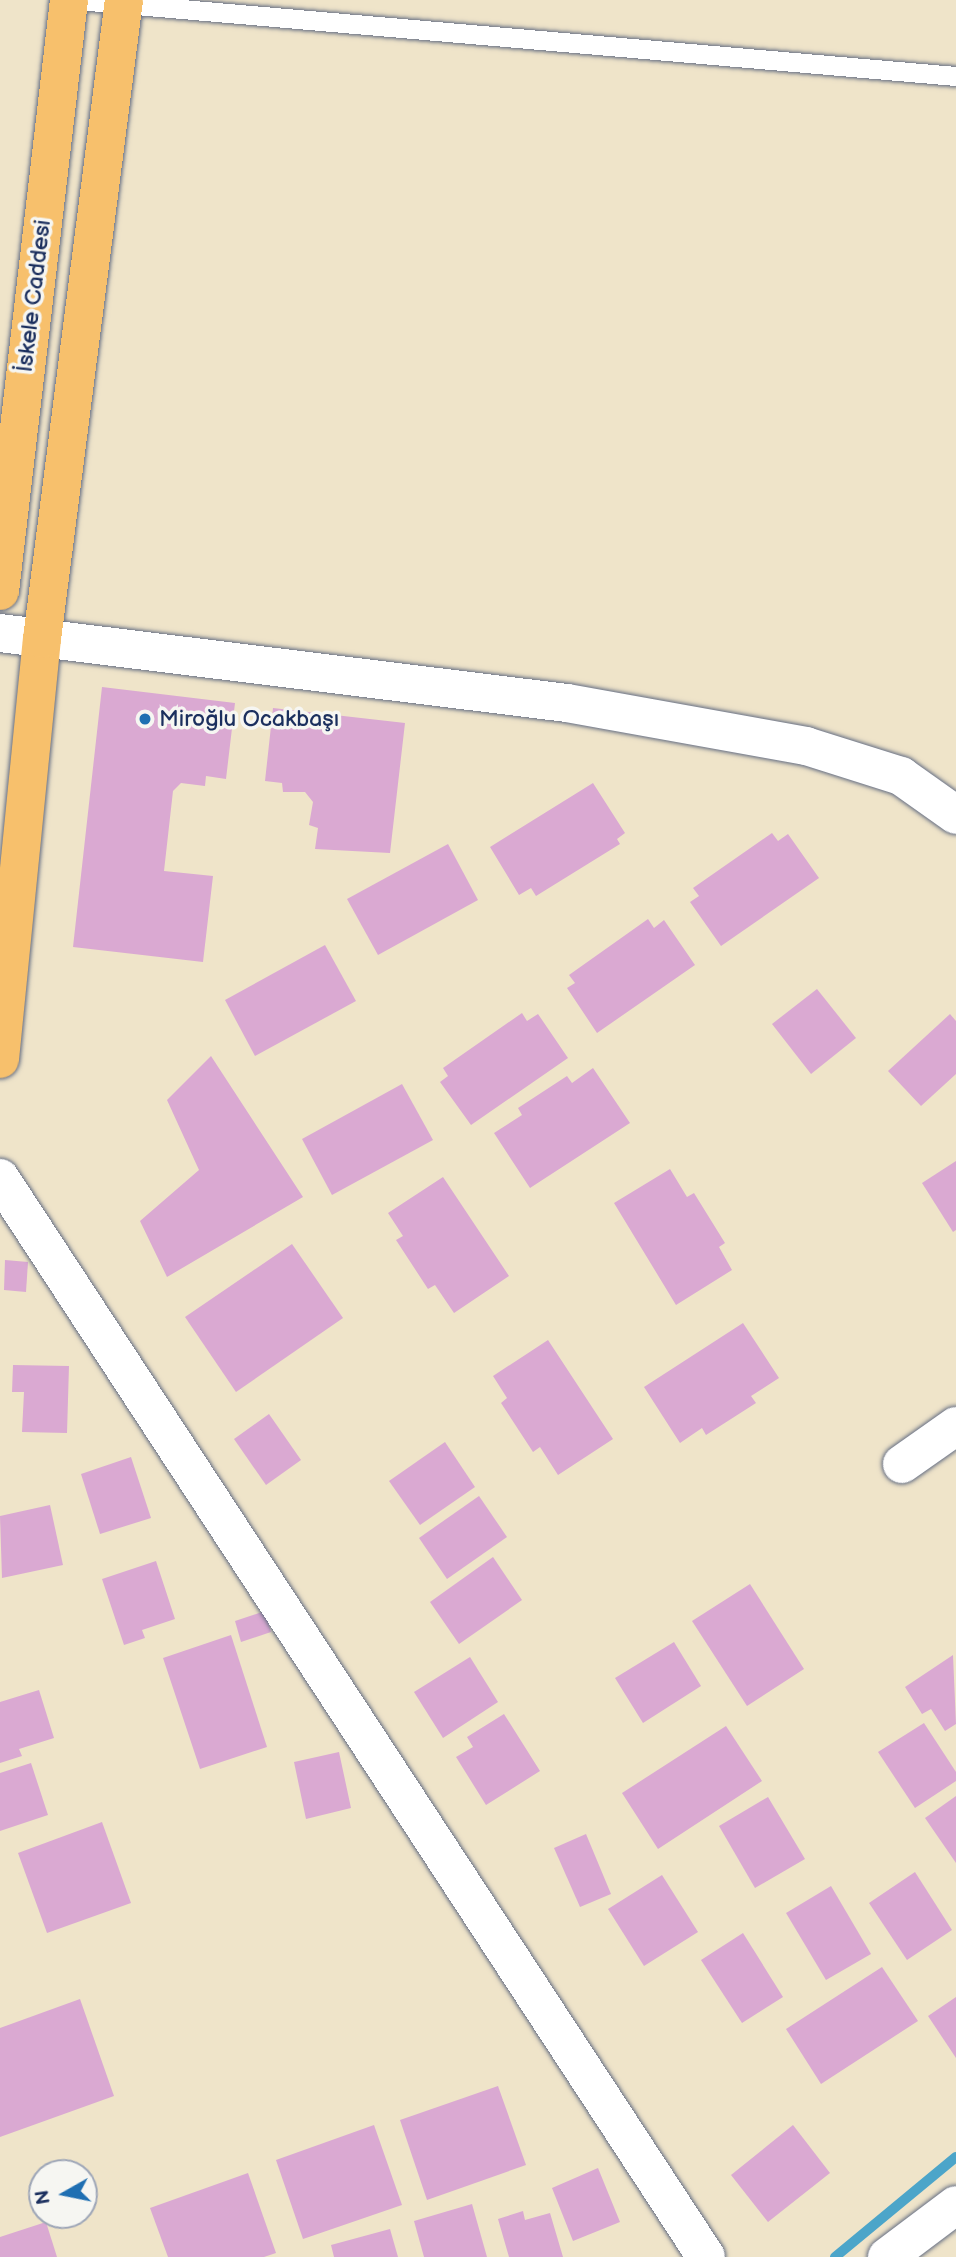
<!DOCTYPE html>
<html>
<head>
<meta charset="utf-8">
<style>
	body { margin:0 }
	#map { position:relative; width:956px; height:2257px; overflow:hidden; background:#efe4c9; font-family:"Balsamiq Sans",sans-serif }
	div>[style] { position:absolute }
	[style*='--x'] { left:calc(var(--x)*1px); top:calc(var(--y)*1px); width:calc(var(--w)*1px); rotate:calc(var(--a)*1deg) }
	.stream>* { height:10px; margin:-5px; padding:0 5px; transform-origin:5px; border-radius:5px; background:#4ca5c9 }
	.building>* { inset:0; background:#daa9d2 }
	.roads { filter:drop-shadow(0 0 2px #656e83) drop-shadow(0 0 2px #656e83) }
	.service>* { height:19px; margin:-9.5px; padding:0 9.5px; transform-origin:9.5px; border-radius:9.5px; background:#fff }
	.minor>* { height:38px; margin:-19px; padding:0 19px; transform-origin:19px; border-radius:19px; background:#fff }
	.primary>* { height:38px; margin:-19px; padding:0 19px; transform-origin:19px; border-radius:19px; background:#f7c06c }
	.dots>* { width:19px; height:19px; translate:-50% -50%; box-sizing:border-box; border:4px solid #f6f6f2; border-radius:50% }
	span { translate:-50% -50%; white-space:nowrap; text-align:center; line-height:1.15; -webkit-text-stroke:7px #f6f6f2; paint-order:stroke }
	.street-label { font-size:23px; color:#1b2f5e }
	.poi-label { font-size:23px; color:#1b2f5e }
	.left { translate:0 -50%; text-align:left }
	.north { position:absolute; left:28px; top:2159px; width:70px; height:70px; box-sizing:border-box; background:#f6f6f2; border:2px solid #9ea6b7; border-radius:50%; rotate:261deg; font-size:19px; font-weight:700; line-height:28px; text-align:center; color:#1b2f5e }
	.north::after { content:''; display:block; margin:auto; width:24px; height:32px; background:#1f6fb2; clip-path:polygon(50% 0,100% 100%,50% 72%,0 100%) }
</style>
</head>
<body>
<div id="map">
	<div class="stream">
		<div style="--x:835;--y:2257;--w:157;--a:-39.6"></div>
	</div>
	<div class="building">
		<div style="clip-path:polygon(102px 687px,235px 703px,226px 779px,206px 776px,205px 786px,181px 783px,173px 791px,164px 871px,213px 876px,203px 962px,73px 947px)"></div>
		<div style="clip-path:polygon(273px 708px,405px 723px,390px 853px,315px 849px,318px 828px,309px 825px,313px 802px,305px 792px,283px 792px,282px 783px,265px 781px)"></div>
		<div style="clip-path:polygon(593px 783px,625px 833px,617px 839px,620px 844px,536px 896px,531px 888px,519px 895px,490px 847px)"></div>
		<div style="clip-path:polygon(772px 833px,778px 841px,788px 834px,819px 878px,721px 946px,690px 902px,699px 896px,693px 888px)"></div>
		<div style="clip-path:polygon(448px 844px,478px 900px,378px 955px,347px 899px)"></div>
		<div style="clip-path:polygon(648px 919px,654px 928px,664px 920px,695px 965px,597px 1033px,567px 988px,575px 983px,569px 975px)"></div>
		<div style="clip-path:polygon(325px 945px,356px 1001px,255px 1056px,225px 1000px)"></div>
		<div style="clip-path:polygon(817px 989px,856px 1038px,811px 1074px,772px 1024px)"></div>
		<div style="clip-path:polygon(522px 1013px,527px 1021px,538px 1014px,568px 1058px,471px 1125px,440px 1082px,448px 1076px,443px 1068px)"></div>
		<div style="clip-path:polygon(950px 1014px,956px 1021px,956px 1074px,921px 1106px,888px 1071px)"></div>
		<div style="clip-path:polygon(211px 1056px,303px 1197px,167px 1277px,140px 1221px,199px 1170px,167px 1100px)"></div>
		<div style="clip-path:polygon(593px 1068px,630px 1123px,530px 1188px,494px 1133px,522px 1115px,518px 1108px,567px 1076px,572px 1083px)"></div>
		<div style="clip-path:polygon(402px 1084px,433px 1140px,332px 1195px,302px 1139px)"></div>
		<div style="clip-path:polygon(956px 1161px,956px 1230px,953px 1232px,922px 1183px)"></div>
		<div style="clip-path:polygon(670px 1169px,687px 1197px,694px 1193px,725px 1243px,719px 1247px,732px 1270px,676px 1305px,614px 1203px)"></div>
		<div style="clip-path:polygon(443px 1177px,509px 1276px,454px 1313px,435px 1285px,428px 1289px,396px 1240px,403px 1236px,388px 1213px)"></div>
		<div style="clip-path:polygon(292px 1244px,343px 1318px,236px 1392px,185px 1317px)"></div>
		<div style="clip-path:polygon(5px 1260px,28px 1262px,26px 1292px,4px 1290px)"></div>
		<div style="clip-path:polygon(743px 1323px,779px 1378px,751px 1396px,756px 1403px,706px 1435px,702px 1428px,680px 1443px,644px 1387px)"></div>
		<div style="clip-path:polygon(548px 1340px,613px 1439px,558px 1475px,540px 1447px,533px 1452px,501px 1403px,507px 1398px,493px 1376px)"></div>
		<div style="clip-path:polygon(13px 1365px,69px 1366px,67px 1433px,22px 1432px,24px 1392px,12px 1392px)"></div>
		<div style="clip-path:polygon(269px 1414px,301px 1460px,266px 1485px,234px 1439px)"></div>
		<div style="clip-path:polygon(445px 1442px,475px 1487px,420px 1525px,389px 1481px)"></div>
		<div style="clip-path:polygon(131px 1457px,151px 1518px,100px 1534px,81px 1474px)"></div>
		<div style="clip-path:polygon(479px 1496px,507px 1537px,447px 1579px,419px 1538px)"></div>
		<div style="clip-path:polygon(50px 1505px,63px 1565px,2px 1578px,0 1516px)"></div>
		<div style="clip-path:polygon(493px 1557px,522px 1600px,459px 1644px,430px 1602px)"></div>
		<div style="clip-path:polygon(156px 1561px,175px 1619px,142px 1630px,145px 1638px,124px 1645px,102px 1579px)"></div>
		<div style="clip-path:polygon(750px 1584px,804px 1669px,747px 1706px,692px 1621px)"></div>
		<div style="clip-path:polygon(265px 1611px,271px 1632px,241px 1642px,235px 1621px)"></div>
		<div style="clip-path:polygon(231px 1635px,267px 1747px,200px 1769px,163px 1658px)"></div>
		<div style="clip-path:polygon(674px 1642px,701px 1686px,643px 1723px,615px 1678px)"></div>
		<div style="clip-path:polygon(953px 1655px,956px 1724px,945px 1731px,931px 1709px,922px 1714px,905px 1687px)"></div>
		<div style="clip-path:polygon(470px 1657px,498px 1702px,443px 1738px,414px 1692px)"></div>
		<div style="clip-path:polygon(39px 1690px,54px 1738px,19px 1749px,22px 1756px,0 1763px,0 1702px)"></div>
		<div style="clip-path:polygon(504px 1714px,540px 1771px,486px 1805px,456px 1757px,473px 1747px,467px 1737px)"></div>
		<div style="clip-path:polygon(924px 1723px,956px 1772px,956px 1781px,915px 1808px,878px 1752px)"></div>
		<div style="clip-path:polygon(726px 1726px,762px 1781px,658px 1849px,622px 1793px)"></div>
		<div style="clip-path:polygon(339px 1752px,351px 1808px,306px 1819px,294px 1762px)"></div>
		<div style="clip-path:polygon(31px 1763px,48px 1815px,0 1831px,0 1773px)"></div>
		<div style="clip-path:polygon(956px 1796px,956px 1863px,925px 1818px)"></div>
		<div style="clip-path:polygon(768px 1797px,805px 1859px,755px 1888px,719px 1826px)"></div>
		<div style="clip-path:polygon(102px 1822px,131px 1903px,47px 1933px,18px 1853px)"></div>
		<div style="clip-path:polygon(586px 1834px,611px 1894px,580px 1907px,554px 1848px)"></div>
		<div style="clip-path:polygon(915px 1872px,952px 1930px,907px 1960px,869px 1903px)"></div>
		<div style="clip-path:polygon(662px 1875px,698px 1932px,644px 1966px,608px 1909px)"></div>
		<div style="clip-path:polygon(831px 1886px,871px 1954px,826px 1980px,786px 1913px)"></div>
		<div style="clip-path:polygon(743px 1933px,783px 1997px,742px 2023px,701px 1960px)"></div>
		<div style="clip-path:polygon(882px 1967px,918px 2021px,821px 2084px,786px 2029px)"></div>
		<div style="clip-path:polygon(956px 1997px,956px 2058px,928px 2016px)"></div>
		<div style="clip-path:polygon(80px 1999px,114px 2096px,0 2137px,0 2028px)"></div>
		<div style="clip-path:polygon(498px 2086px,526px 2165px,427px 2200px,400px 2120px)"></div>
		<div style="clip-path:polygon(374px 2125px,402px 2205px,303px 2239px,276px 2160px)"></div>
		<div style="clip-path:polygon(793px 2125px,830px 2173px,768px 2222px,731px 2175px)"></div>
		<div style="clip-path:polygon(598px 2168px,620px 2222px,573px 2241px,552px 2188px)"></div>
		<div style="clip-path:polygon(248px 2173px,276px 2253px,264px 2257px,168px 2257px,150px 2208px)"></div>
		<div style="clip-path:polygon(472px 2204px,487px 2257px,424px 2257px,414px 2221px)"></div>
		<div style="clip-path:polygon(523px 2211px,525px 2220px,550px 2213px,563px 2257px,509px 2257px,498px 2219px)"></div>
		<div style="clip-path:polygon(46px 2222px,57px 2257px,0 2257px,0 2237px)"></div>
		<div style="clip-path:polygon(390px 2229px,398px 2257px,334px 2257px,331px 2245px)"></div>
	</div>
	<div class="roads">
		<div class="service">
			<div style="--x:78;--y:0;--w:881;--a:4.95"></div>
		</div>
		<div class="minor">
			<div style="--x:0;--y:633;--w:571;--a:7.04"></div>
			<div style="--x:567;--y:703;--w:243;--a:10.2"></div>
			<div style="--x:806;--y:746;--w:100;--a:17.5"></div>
			<div style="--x:901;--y:776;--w:67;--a:35.3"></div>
			<div style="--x:0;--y:1178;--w:1289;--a:56.8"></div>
			<div style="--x:902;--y:1464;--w:66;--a:-35.1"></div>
			<div style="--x:887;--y:2257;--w:86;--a:-37"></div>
		</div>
		<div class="primary">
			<div style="--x:0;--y:591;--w:595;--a:-83.34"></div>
			<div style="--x:0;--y:1059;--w:422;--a:-84.3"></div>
			<div style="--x:42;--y:639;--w:644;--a:-82.69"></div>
		</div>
	</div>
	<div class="dots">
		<div style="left:145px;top:719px;background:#1f6fb2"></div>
	</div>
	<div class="street-label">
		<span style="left:34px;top:296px;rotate:-83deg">İskele Caddesi</span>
	</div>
	<div class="poi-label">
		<span class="left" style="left:159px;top:719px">Miroğlu Ocakbaşı</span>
	</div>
	<div class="north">N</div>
</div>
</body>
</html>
